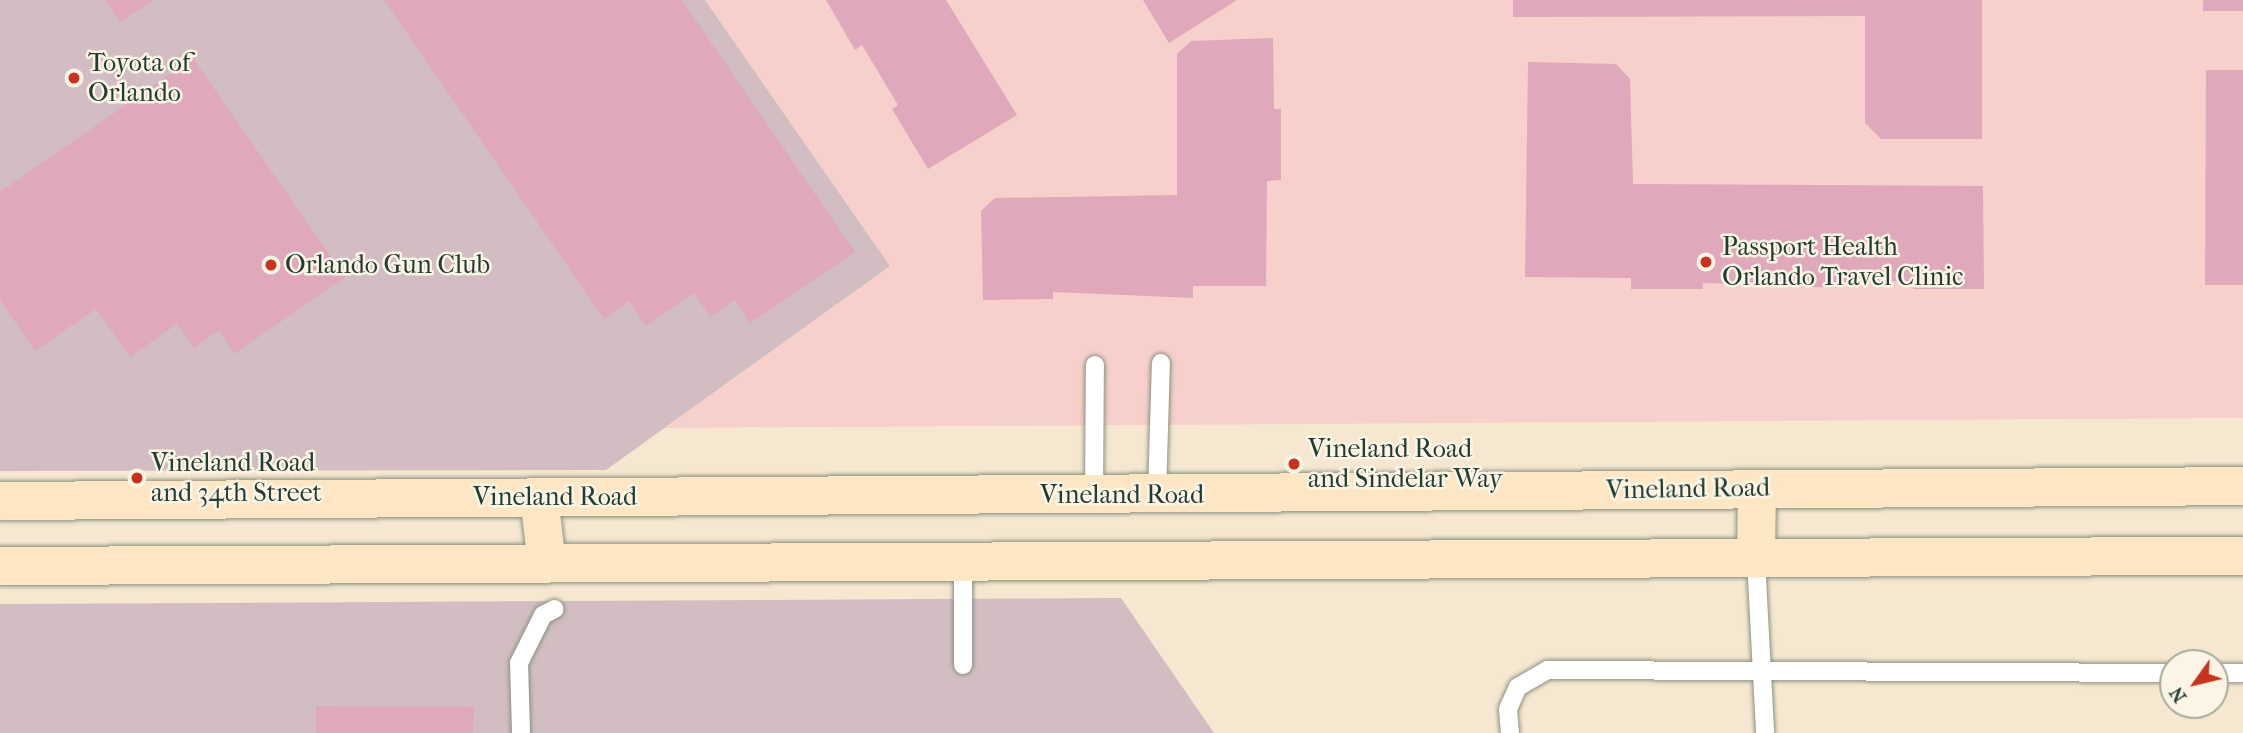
<!DOCTYPE html>
<html>
<head>
<meta charset="utf-8">
<style>
	body { margin:0 }
	#map { position:relative; width:2243px; height:733px; overflow:hidden; background:#f6e8d0; font-family:"IM FELL French Canon",serif }
	div>[style] { position:absolute }
	[style*='--x'] { left:calc(var(--x)*1px); top:calc(var(--y)*1px); width:calc(var(--w)*1px); rotate:calc(var(--a)*1deg) }
	.built>* { inset:0; background:#f7d0cb }
	.industrial>* { inset:0; background:#d2bec2 }
	.building>* { inset:0; background:#dfa8bb }
	.roads { filter:drop-shadow(0 0 2px #8a9282) drop-shadow(0 0 2px #8a9282) }
	.lane>* { height:18px; margin:-9px; padding:0 9px; transform-origin:9px; border-radius:9px; background:#fff }
	.secondary>* { height:38px; margin:-19px; padding:0 19px; transform-origin:19px; border-radius:19px; background:#fce6c4 }
	.dots>* { width:19px; height:19px; translate:-50% -50%; box-sizing:border-box; border:4px solid #fcf5e5; border-radius:50% }
	span { translate:-50% -50%; white-space:nowrap; text-align:center; line-height:1.15; -webkit-text-stroke:5px #fcf5e5; paint-order:stroke }
	.poi-label { font-size:26px; color:#1f3d34 }
	.left { translate:0 -50%; text-align:left }
	.street-label { font-size:26px; color:#1f3d34 }
	.north { position:absolute; left:2159px; top:649px; width:70px; height:70px; box-sizing:border-box; background:#fcf5e5; border:2px solid #a4ab9e; border-radius:50%; rotate:236deg; font-size:19px; font-weight:700; line-height:28px; text-align:center; color:#1f3d34 }
	.north::after { content:''; display:block; margin:auto; width:24px; height:32px; background:#c8321e; clip-path:polygon(50% 0,100% 100%,50% 72%,0 100%) }
</style>
</head>
<body>
<div id="map">
	<div class="built">
		<div style="clip-path:polygon(705px 0,2243px 0,2243px 418px,665px 428px,890px 266px)"></div>
	</div>
	<div class="industrial">
		<div style="clip-path:polygon(0 0,705px 0,890px 266px,606px 470px,0 471px)"></div>
		<div style="clip-path:polygon(1121px 598px,1214px 733px,0 733px,0 604px)"></div>
	</div>
	<div class="building">
		<div style="clip-path:polygon(105px 0,153px 0,120px 22px)"></div>
		<div style="clip-path:polygon(384px 0,682px 0,855px 252px,750px 323px,735px 300px,710px 317px,694px 293px,646px 326px,629px 301px,604px 319px)"></div>
		<div style="clip-path:polygon(826px 0,946px 0,1017px 115px,928px 169px,892px 109px,898px 105px,862px 45px,855px 50px)"></div>
		<div style="clip-path:polygon(1143px 0,1237px 0,1169px 43px)"></div>
		<div style="clip-path:polygon(1513px 0,1982px 0,1982px 139px,1881px 139px,1865px 123px,1865px 16px,1513px 17px)"></div>
		<div style="clip-path:polygon(2203px 0,2243px 0,2243px 11px,2203px 11px)"></div>
		<div style="clip-path:polygon(1273px 38px,1274px 109px,1281px 109px,1281px 180px,1267px 181px,1266px 286px,1193px 286px,1193px 298px,1053px 292px,1053px 299px,983px 300px,981px 211px,995px 198px,1177px 195px,1177px 54px,1191px 41px)"></div>
		<div style="clip-path:polygon(193px 58px,345px 277px,234px 354px,219px 330px,194px 348px,177px 324px,130px 357px,96px 309px,35px 351px,0 300px,0 192px)"></div>
		<div style="clip-path:polygon(1528px 62px,1616px 64px,1630px 79px,1633px 184px,1983px 186px,1984px 289px,1913px 289px,1913px 281px,1844px 282px,1844px 288px,1703px 283px,1703px 289px,1631px 289px,1631px 278px,1525px 277px)"></div>
		<div style="clip-path:polygon(2206px 70px,2243px 70px,2243px 285px,2205px 285px)"></div>
		<div style="clip-path:polygon(316px 706px,474px 707px,473px 733px,316px 733px)"></div>
	</div>
	<div class="roads">
		<div class="lane">
			<div style="--x:1094;--y:495;--w:130;--a:-89.6"></div>
			<div style="--x:1157;--y:495;--w:132;--a:-88.3"></div>
			<div style="--x:1756;--y:559;--w:174;--a:87"></div>
			<div style="--x:963;--y:665;--w:103;--a:-90"></div>
			<div style="--x:2215;--y:673;--w:28;--a:0"></div>
			<div style="--x:521;--y:733;--w:70;--a:-91.6"></div>
			<div style="--x:519;--y:663;--w:54;--a:-63.4"></div>
			<div style="--x:543;--y:615;--w:13;--a:-27"></div>
			<div style="--x:1510;--y:733;--w:24;--a:-95"></div>
			<div style="--x:1508;--y:709;--w:24;--a:-66"></div>
			<div style="--x:1518;--y:687;--w:34;--a:-30"></div>
			<div style="--x:1547;--y:670;--w:626;--a:0.27"></div>
		</div>
		<div class="secondary">
			<div style="--x:539;--y:497;--w:67;--a:83.2"></div>
			<div style="--x:0;--y:501;--w:2243;--a:-0.38"></div>
			<div style="--x:1756;--y:559;--w:70;--a:-89.2"></div>
			<div style="--x:0;--y:566;--w:2243;--a:-0.26"></div>
		</div>
	</div>
	<div class="dots">
		<div style="left:74px;top:78px;background:#c8321e"></div>
		<div style="left:1706px;top:262px;background:#c8321e"></div>
		<div style="left:271px;top:265px;background:#c8321e"></div>
		<div style="left:1294px;top:464px;background:#c8321e"></div>
		<div style="left:137px;top:478px;background:#c8321e"></div>
	</div>
	<div class="poi-label">
		<span class="left" style="left:88px;top:78px">Toyota of<br>Orlando</span>
		<span class="left" style="left:1722px;top:262px">Passport Health<br>Orlando Travel Clinic</span>
		<span class="left" style="left:285px;top:265px">Orlando Gun Club</span>
		<span class="left" style="left:1308px;top:464px">Vineland Road<br>and Sindelar Way</span>
		<span class="left" style="left:151px;top:478px">Vineland Road<br>and 34th Street</span>
	</div>
	<div class="street-label">
		<span style="left:1688px;top:489px;rotate:-1deg">Vineland Road</span>
		<span style="left:1122px;top:495px">Vineland Road</span>
		<span style="left:555px;top:497px">Vineland Road</span>
	</div>
	<div class="north">N</div>
</div>
</body>
</html>
